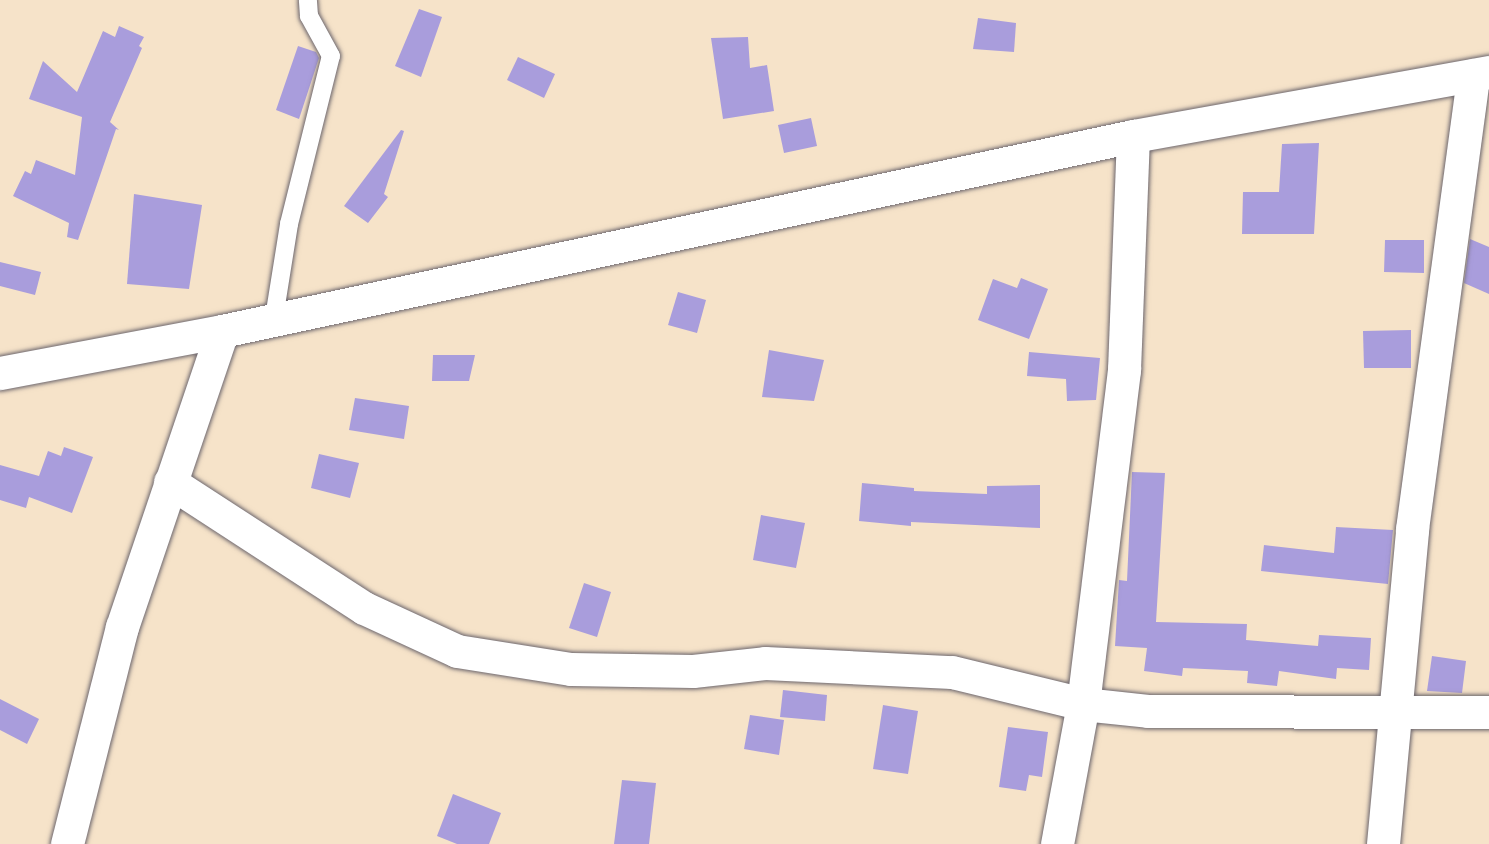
<!DOCTYPE html>
<html>
<head>
<meta charset="utf-8">
<style>
	body { margin:0 }
	#map { position:relative; width:1489px; height:844px; overflow:hidden; background:#f6e3c9; font-family:"Comic Neue",sans-serif }
	div>[style] { position:absolute }
	[style*='--x'] { left:calc(var(--x)*1px); top:calc(var(--y)*1px); width:calc(var(--w)*1px); rotate:calc(var(--a)*1deg) }
	.building>* { inset:0; background:#a99ddc }
	.roads { filter:drop-shadow(0 0 2px #6c666d) drop-shadow(0 0 2px #6c666d) }
	.service>* { height:18px; margin:-9px; padding:0 9px; transform-origin:9px; border-radius:9px; background:#fff }
	.minor>* { height:33px; margin:-16.5px; padding:0 16.5px; transform-origin:16.5px; border-radius:16.5px; background:#fff }
	span { translate:-50% -50%; white-space:nowrap; text-align:center; line-height:1.15; -webkit-text-stroke:4.5px #fcf5e5; paint-order:stroke }
</style>
</head>
<body>
<div id="map">
	<div class="building">
		<div style="clip-path:polygon(419px 9px,442px 17px,421px 77px,395px 66px)"></div>
		<div style="clip-path:polygon(978px 18px,1016px 23px,1014px 52px,973px 49px)"></div>
		<div style="clip-path:polygon(119px 26px,144px 37px,139px 46px,142px 48px,110px 122px,119px 130px,116px 129px,78px 240px,67px 237px,69px 223px,13px 196px,25px 171px,31px 174px,36px 160px,75px 175px,82px 117px,29px 99px,43px 61px,77px 92px,103px 31px,115px 37px)"></div>
		<div style="clip-path:polygon(748px 37px,750px 68px,767px 65px,774px 111px,723px 119px,711px 38px)"></div>
		<div style="clip-path:polygon(298px 46px,316px 52px,319px 58px,299px 119px,276px 110px)"></div>
		<div style="clip-path:polygon(518px 57px,555px 74px,544px 98px,507px 80px)"></div>
		<div style="clip-path:polygon(811px 118px,817px 146px,784px 153px,778px 125px)"></div>
		<div style="clip-path:polygon(401px 130px,404px 131px,384px 194px,388px 197px,368px 223px,344px 206px)"></div>
		<div style="clip-path:polygon(1319px 143px,1314px 234px,1242px 234px,1243px 192px,1279px 192px,1282px 144px)"></div>
		<div style="clip-path:polygon(134px 194px,202px 205px,189px 289px,127px 284px)"></div>
		<div style="clip-path:polygon(1470px 239px,1489px 247px,1489px 294px,1464px 283px)"></div>
		<div style="clip-path:polygon(1385px 240px,1424px 240px,1424px 273px,1384px 272px)"></div>
		<div style="clip-path:polygon(0 262px,41px 272px,35px 295px,0 286px)"></div>
		<div style="clip-path:polygon(1021px 278px,1048px 289px,1029px 339px,978px 320px,993px 279px,1017px 288px)"></div>
		<div style="clip-path:polygon(678px 292px,706px 300px,697px 333px,668px 325px)"></div>
		<div style="clip-path:polygon(1411px 330px,1411px 368px,1364px 368px,1363px 331px)"></div>
		<div style="clip-path:polygon(769px 350px,824px 360px,814px 401px,762px 397px)"></div>
		<div style="clip-path:polygon(1029px 352px,1100px 358px,1096px 400px,1067px 401px,1066px 379px,1027px 376px)"></div>
		<div style="clip-path:polygon(433px 355px,475px 355px,469px 381px,432px 381px)"></div>
		<div style="clip-path:polygon(355px 398px,409px 406px,404px 439px,349px 430px)"></div>
		<div style="clip-path:polygon(64px 447px,93px 457px,72px 513px,29px 497px,26px 508px,0 500px,0 465px,39px 476px,48px 451px,61px 456px)"></div>
		<div style="clip-path:polygon(319px 454px,359px 463px,350px 498px,311px 488px)"></div>
		<div style="clip-path:polygon(1132px 472px,1165px 473px,1156px 622px,1247px 624px,1246px 640px,1318px 646px,1319px 635px,1371px 638px,1369px 670px,1337px 668px,1336px 679px,1279px 671px,1277px 686px,1247px 683px,1248px 671px,1183px 668px,1182px 676px,1144px 671px,1147px 648px,1115px 646px,1119px 580px,1127px 581px)"></div>
		<div style="clip-path:polygon(862px 483px,914px 488px,914px 491px,987px 494px,987px 486px,1040px 485px,1040px 528px,911px 522px,911px 526px,859px 521px)"></div>
		<div style="clip-path:polygon(761px 515px,805px 523px,796px 568px,753px 560px)"></div>
		<div style="clip-path:polygon(1336px 527px,1393px 530px,1388px 584px,1261px 571px,1264px 545px,1334px 553px)"></div>
		<div style="clip-path:polygon(584px 583px,611px 592px,597px 637px,569px 628px)"></div>
		<div style="clip-path:polygon(1432px 656px,1466px 661px,1462px 693px,1427px 691px)"></div>
		<div style="clip-path:polygon(783px 690px,827px 695px,825px 721px,780px 717px)"></div>
		<div style="clip-path:polygon(0 699px,39px 719px,27px 744px,0 730px)"></div>
		<div style="clip-path:polygon(883px 705px,918px 711px,908px 774px,873px 769px)"></div>
		<div style="clip-path:polygon(750px 715px,784px 720px,779px 755px,744px 749px)"></div>
		<div style="clip-path:polygon(1008px 727px,1048px 732px,1042px 777px,1029px 775px,1026px 791px,999px 787px)"></div>
		<div style="clip-path:polygon(622px 780px,656px 783px,649px 844px,614px 844px)"></div>
		<div style="clip-path:polygon(453px 794px,501px 813px,489px 844px,457px 844px,437px 836px)"></div>
	</div>
	<div class="roads">
		<div class="service">
			<div style="--x:274;--y:318;--w:95;--a:-80.9"></div>
			<div style="--x:289;--y:224;--w:173;--a:-76"></div>
			<div style="--x:331;--y:56;--w:46;--a:-118.8"></div>
			<div style="--x:309;--y:16;--w:16;--a:-94"></div>
		</div>
		<div class="minor">
			<div style="--x:0;--y:373;--w:226;--a:-10.7"></div>
			<div style="--x:222;--y:331;--w:932;--a:-12.08"></div>
			<div style="--x:1133;--y:136;--w:362;--a:-10.2"></div>
			<div style="--x:170;--y:482;--w:231;--a:33"></div>
			<div style="--x:364;--y:608;--w:102;--a:24.8"></div>
			<div style="--x:457;--y:651;--w:115;--a:9"></div>
			<div style="--x:571;--y:669;--w:122;--a:0.9"></div>
			<div style="--x:693;--y:671;--w:72;--a:-6.3"></div>
			<div style="--x:765;--y:663;--w:187;--a:2.8"></div>
			<div style="--x:952;--y:672;--w:135;--a:13.7"></div>
			<div style="--x:1083;--y:704;--w:65;--a:6.1"></div>
			<div style="--x:1148;--y:711;--w:341;--a:0.2"></div>
			<div style="--x:67;--y:844;--w:224;--a:-75.8"></div>
			<div style="--x:122;--y:627;--w:312;--a:-71.3"></div>
			<div style="--x:1057;--y:844;--w:142;--a:-79.5"></div>
			<div style="--x:1083;--y:704;--w:337;--a:-83"></div>
			<div style="--x:1124;--y:370;--w:234;--a:-87.8"></div>
			<div style="--x:1383;--y:844;--w:316;--a:-84.7"></div>
			<div style="--x:1412;--y:529;--w:458;--a:-82.3"></div>
		</div>
	</div>
</div>
</body>
</html>
